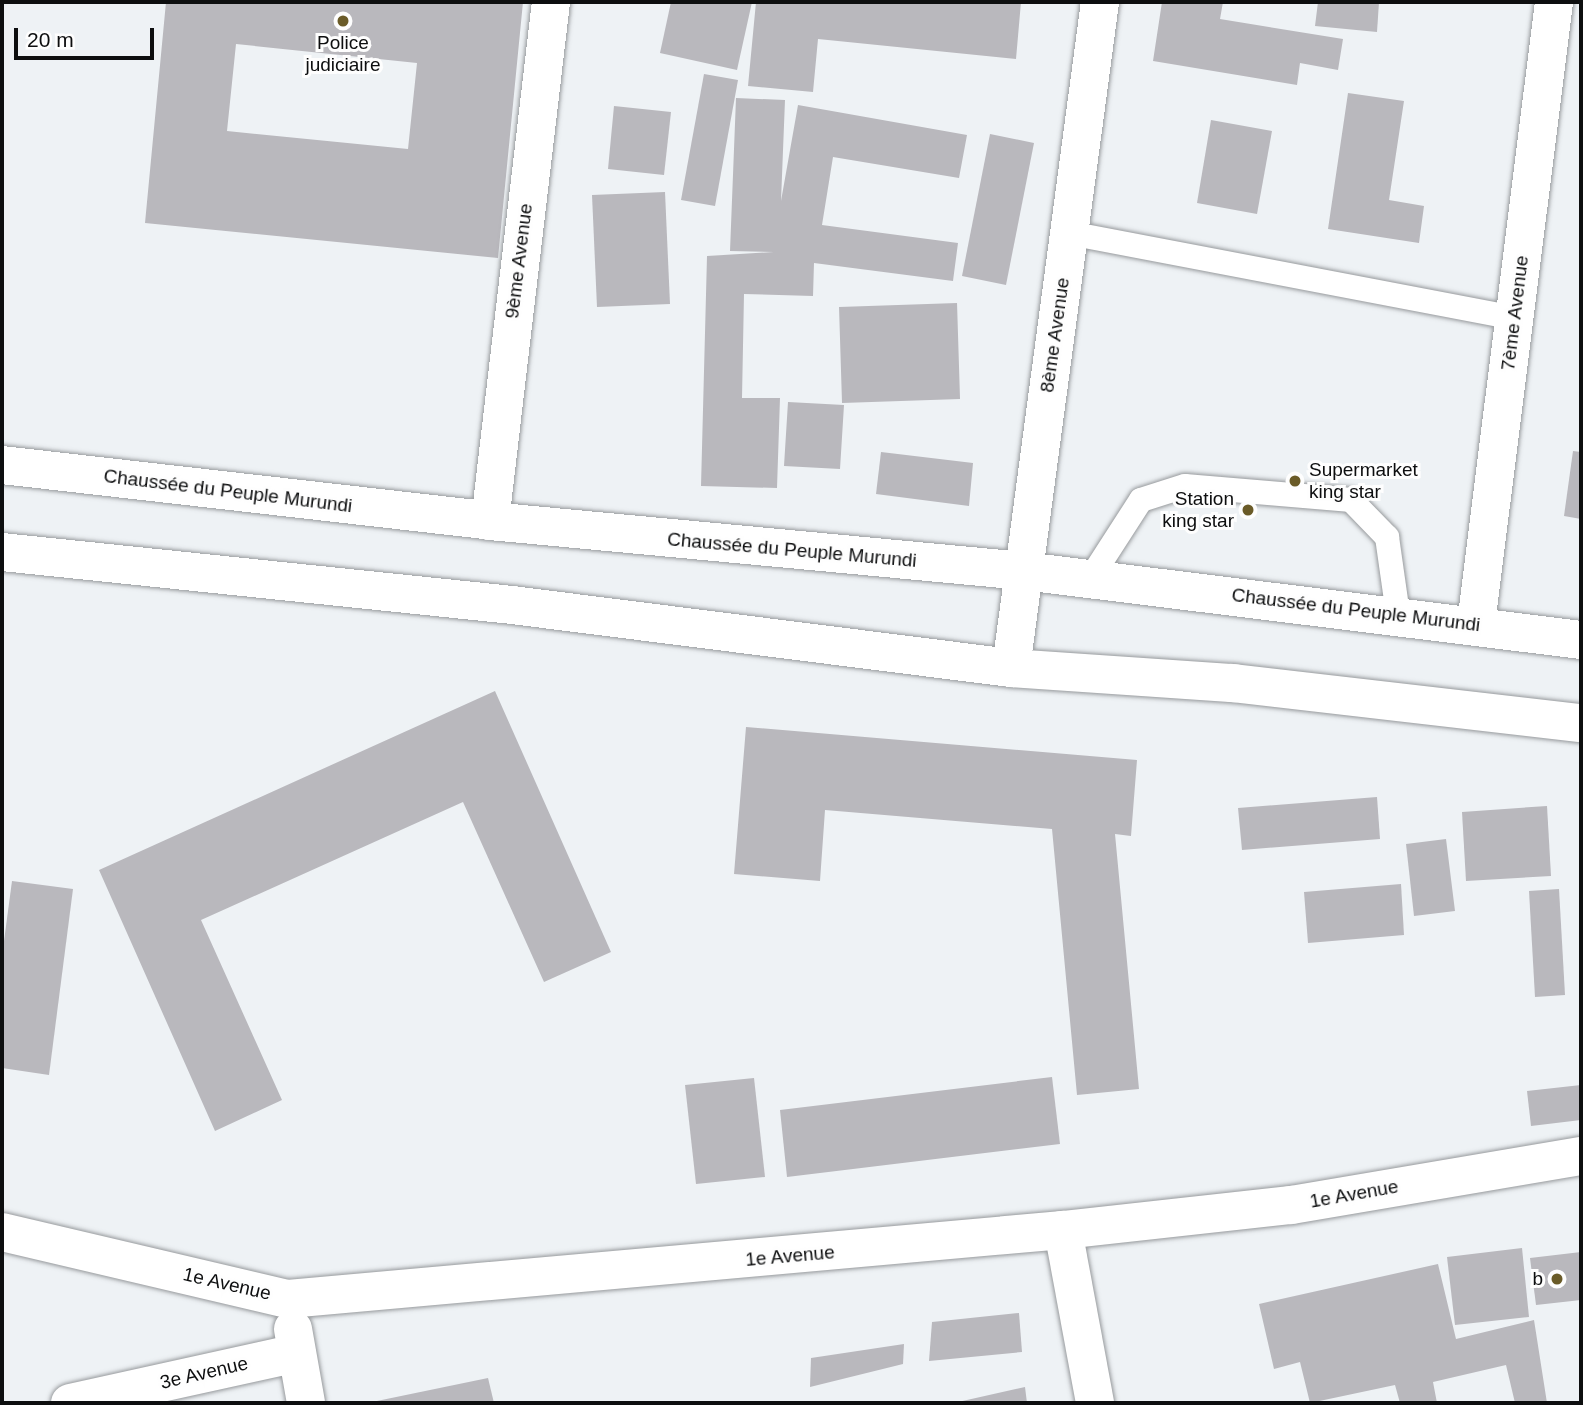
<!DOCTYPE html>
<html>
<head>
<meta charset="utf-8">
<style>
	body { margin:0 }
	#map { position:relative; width:1583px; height:1405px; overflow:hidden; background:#eef2f5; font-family:Arial,sans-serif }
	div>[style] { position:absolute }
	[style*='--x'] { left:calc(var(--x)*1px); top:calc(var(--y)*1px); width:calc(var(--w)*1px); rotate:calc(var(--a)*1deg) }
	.building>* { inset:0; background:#b9b8bd }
	.roads { filter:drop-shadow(0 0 2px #979a9d) drop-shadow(0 0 2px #979a9d) }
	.lane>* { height:24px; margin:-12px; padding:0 12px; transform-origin:12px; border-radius:12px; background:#fff }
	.street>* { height:38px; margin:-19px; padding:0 19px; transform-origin:19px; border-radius:19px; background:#fff }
	.highway>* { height:38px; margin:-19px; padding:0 19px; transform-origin:19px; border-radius:19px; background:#fff }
	.dots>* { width:19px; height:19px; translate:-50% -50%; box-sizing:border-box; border:4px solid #fefefe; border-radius:50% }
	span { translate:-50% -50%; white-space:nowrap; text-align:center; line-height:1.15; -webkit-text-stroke:6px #fefefe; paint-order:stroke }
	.poi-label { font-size:19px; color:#0d0e0f }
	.left { translate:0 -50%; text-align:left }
	.right { translate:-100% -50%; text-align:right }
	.street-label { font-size:19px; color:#0d0e0f }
	.frame { position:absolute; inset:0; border:4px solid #0d0e0f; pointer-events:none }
	.scale { position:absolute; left:14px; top:28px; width:140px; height:32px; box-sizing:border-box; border:4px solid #0d0e0f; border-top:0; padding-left:9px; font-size:21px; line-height:24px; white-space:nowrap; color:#0d0e0f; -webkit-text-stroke:5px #fefefe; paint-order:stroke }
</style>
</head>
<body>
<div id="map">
	<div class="building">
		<div style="clip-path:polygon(evenodd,166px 2px,523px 2px,498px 258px,145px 223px,166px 2px,236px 44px,417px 63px,408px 149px,227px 131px,236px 44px)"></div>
		<div style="clip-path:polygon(671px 2px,752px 2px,737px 70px,660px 53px)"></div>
		<div style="clip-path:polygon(756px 2px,1021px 2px,1016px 59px,818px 39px,813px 92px,748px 86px)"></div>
		<div style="clip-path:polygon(1162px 2px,1223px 2px,1220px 19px,1343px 39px,1338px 70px,1300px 63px,1297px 85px,1153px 61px)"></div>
		<div style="clip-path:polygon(1318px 2px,1379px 2px,1377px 32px,1315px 26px)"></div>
		<div style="clip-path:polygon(704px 74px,738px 80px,715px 206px,681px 200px)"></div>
		<div style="clip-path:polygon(1348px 93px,1404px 101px,1389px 200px,1424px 206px,1419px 243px,1328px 229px)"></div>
		<div style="clip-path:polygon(736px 98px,785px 100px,781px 201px,798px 105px,967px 135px,959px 178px,833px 157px,822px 225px,958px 243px,953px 281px,814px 263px,813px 296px,744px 294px,742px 398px,780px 398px,777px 488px,701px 486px,707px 256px,774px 252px,730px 251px)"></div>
		<div style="clip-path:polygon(614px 106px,671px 112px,664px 175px,608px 169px)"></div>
		<div style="clip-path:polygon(1211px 120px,1272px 131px,1257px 214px,1197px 203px)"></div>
		<div style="clip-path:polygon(990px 134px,1034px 143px,1006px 285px,962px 276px)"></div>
		<div style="clip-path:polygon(665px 192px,670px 304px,597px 307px,592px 195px)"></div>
		<div style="clip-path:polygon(957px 303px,960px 399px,842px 403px,839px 307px)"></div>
		<div style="clip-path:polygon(788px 402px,844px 405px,840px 469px,784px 466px)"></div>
		<div style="clip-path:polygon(1573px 451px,1581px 452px,1581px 519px,1564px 516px)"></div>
		<div style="clip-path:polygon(881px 452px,973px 463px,969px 506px,876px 494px)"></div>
		<div style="clip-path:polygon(495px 691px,611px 952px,544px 982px,463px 802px,201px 920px,282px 1100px,215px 1131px,99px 870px)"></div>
		<div style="clip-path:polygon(746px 727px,1137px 760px,1131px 836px,1115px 834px,1139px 1089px,1077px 1095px,1052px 829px,825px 810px,820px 881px,734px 874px)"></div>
		<div style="clip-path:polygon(1377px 797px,1380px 839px,1242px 850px,1238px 808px)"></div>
		<div style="clip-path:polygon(1547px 806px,1551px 876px,1466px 881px,1462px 812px)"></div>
		<div style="clip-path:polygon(1446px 839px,1455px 911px,1414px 916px,1406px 844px)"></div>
		<div style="clip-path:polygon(12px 881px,73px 889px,49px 1075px,2px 1068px,2px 956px)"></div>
		<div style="clip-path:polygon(1401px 884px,1404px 935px,1308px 943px,1304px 892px)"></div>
		<div style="clip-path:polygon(1559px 889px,1565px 995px,1535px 997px,1529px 891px)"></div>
		<div style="clip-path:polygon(1052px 1077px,1060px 1144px,787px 1177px,780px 1110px)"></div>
		<div style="clip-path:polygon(754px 1078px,765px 1177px,696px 1184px,685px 1085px)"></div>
		<div style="clip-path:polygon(1581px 1085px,1581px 1120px,1531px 1126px,1527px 1091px)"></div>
		<div style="clip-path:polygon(1522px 1248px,1529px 1317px,1455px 1325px,1447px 1257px)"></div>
		<div style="clip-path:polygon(1581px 1252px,1581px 1300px,1536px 1305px,1530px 1258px)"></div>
		<div style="clip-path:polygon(1438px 1264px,1456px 1339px,1534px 1320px,1547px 1403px,1515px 1403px,1506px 1365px,1433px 1382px,1437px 1403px,1400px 1403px,1395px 1385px,1310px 1403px,1300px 1362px,1274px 1369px,1259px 1304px)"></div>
		<div style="clip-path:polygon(1019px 1313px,1022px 1352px,929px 1361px,932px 1322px)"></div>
		<div style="clip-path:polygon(904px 1344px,903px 1364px,810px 1387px,811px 1358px)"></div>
		<div style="clip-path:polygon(488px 1378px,494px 1403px,372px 1403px,372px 1402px)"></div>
		<div style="clip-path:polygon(1025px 1387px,1027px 1403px,958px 1403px,958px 1402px)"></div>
	</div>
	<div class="roads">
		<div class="lane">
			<div style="--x:1069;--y:233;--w:454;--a:10.8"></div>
			<div style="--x:1090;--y:579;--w:94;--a:-57.2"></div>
			<div style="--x:1141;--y:500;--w:46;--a:-17.7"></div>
			<div style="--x:1185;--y:486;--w:167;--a:4.8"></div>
			<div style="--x:1351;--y:500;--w:52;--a:45.8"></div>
			<div style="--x:1387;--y:537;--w:78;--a:81.9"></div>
		</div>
		<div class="street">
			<div style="--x:490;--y:521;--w:523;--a:-83.3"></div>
			<div style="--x:1476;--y:624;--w:627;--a:-82.85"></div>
			<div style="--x:1011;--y:668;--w:672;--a:-82.39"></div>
			<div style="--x:1063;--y:1230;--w:176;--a:79.5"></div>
			<div style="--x:2;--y:1232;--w:294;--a:13.2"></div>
			<div style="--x:288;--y:1299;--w:778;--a:-5.09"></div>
			<div style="--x:1063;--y:1230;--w:229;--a:-6.3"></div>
			<div style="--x:1291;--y:1205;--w:294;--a:-9.6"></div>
			<div style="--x:293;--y:1329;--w:75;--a:80"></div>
			<div style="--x:70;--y:1403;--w:232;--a:-12.4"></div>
		</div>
		<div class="highway">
			<div style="--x:2;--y:465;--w:491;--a:6.5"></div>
			<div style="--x:490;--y:521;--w:536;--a:5.35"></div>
			<div style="--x:1024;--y:571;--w:561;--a:7.06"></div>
			<div style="--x:2;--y:552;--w:513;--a:5.93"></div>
			<div style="--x:512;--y:605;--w:503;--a:7.2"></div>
			<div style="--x:1011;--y:668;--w:223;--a:3.9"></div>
			<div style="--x:1233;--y:683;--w:350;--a:6.6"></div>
		</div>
	</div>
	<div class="dots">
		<div style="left:343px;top:21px;background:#6a5b28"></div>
		<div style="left:1295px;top:481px;background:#6a5b28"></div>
		<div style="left:1248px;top:510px;background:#6a5b28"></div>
		<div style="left:1557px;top:1279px;background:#6a5b28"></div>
	</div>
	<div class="poi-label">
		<span style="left:343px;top:54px">Police<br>judiciaire</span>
		<span class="left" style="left:1309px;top:481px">Supermarket<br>king star</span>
		<span class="right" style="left:1234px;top:510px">Station<br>king star</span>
		<span class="right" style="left:1543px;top:1279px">b</span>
	</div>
	<div class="street-label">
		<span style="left:519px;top:261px;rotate:-83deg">9ème Avenue</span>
		<span style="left:1515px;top:313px;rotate:-83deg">7ème Avenue</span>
		<span style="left:1055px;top:335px;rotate:-82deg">8ème Avenue</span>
		<span style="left:228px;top:491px;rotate:7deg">Chaussée du Peuple Murundi</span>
		<span style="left:792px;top:550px;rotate:5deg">Chaussée du Peuple Murundi</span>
		<span style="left:1356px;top:610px;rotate:7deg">Chaussée du Peuple Murundi</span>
		<span style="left:1354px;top:1194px;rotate:-10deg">1e Avenue</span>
		<span style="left:790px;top:1256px;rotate:-5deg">1e Avenue</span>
		<span style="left:227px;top:1284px;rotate:13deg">1e Avenue</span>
		<span style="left:204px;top:1373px;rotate:-13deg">3e Avenue</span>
	</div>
	<div class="frame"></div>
	<div class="scale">20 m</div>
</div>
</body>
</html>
